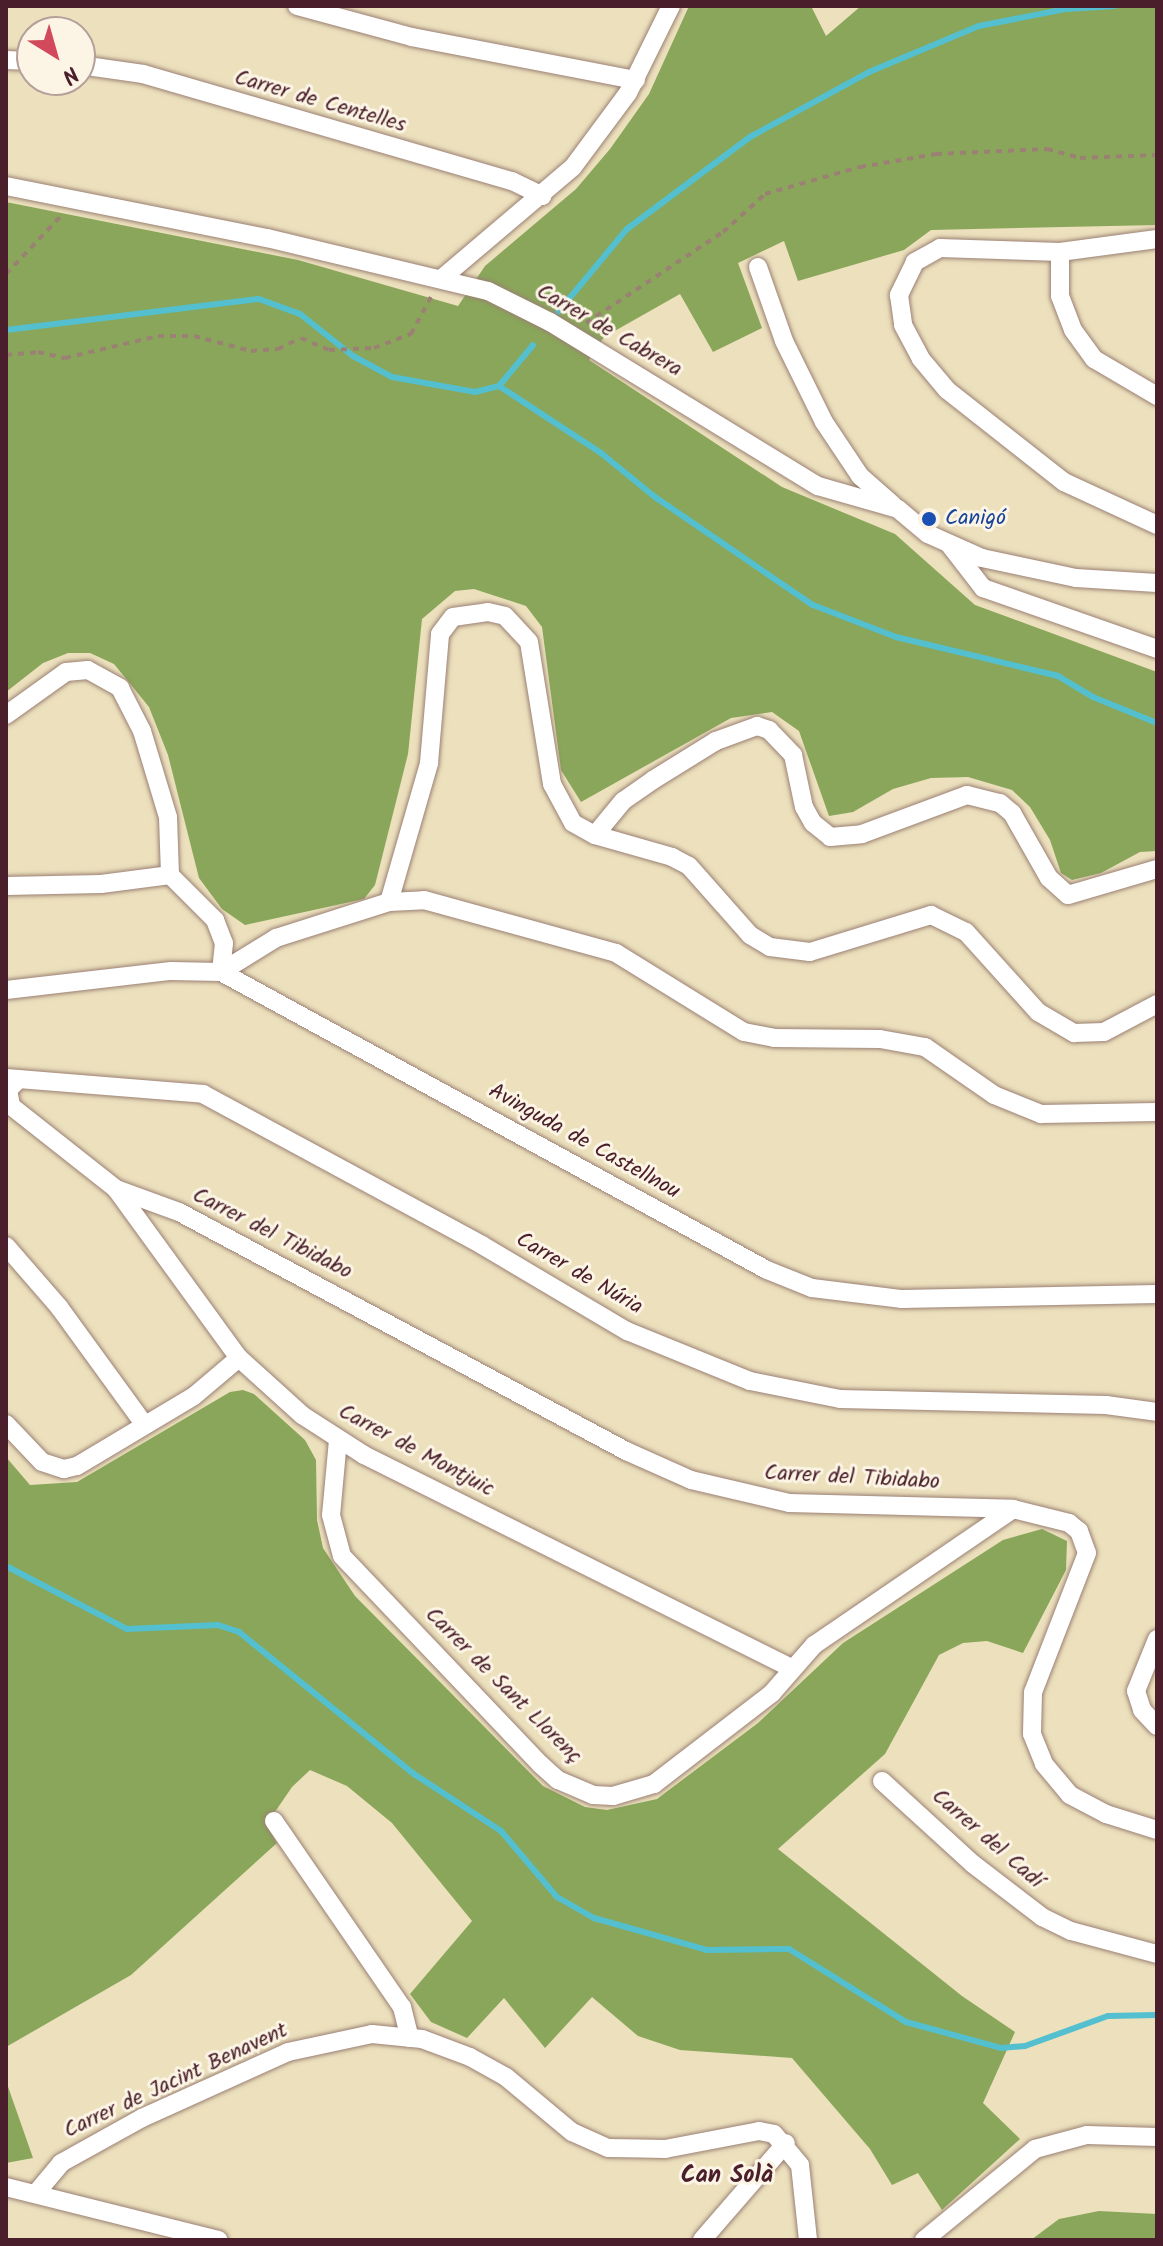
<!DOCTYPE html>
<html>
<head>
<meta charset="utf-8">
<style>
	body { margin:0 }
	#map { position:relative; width:1163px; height:2246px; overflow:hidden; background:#ece0bd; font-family:Kalam,sans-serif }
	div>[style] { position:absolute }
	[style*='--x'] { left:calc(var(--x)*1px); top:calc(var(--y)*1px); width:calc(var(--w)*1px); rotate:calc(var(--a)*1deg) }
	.forest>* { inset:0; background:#89a65a }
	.stream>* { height:6px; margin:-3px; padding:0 3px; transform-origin:3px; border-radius:3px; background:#54c0cf }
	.path>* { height:4px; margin-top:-2px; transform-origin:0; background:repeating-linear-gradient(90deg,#9b8074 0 6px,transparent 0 12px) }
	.roads { filter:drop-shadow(0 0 2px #9b8074) drop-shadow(0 0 2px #9b8074) }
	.minor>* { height:18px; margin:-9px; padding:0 9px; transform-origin:9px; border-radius:9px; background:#fff }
	.dots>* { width:22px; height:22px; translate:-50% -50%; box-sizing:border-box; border:4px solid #fcf5e5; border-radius:50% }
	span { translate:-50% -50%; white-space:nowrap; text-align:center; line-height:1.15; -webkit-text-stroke:6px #fcf5e5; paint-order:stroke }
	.street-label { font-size:22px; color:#4a1f2b }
	.transit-label { font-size:22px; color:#164399 }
	.left { translate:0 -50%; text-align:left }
	.neighbourhood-label { font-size:24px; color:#4a1f2b; font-weight:700 }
	.frame { position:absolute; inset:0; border:8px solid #4a1f2b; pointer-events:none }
	.north { position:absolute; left:16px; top:16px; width:80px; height:80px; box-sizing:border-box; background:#fcf5e5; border:2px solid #b59f9b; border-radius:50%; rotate:143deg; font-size:22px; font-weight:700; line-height:32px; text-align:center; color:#4a1f2b }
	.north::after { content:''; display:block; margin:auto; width:28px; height:36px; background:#d1495b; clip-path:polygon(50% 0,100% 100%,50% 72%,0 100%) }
</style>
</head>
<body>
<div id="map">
	<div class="forest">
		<div style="clip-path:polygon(689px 6px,811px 6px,826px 36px,861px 6px,1157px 6px,1157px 225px,931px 230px,904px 250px,798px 281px,784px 241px,738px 263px,762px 328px,713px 352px,680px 294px,604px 337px,589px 360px,782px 487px,895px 534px,975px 605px,1157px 672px,1157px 851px,1140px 852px,1101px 873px,1072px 880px,1061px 873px,1050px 840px,1030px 807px,1012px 790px,968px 777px,931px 778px,893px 789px,853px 812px,829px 816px,799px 731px,772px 712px,731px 718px,581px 802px,561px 770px,542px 627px,526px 606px,474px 589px,455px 591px,422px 619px,408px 754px,375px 885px,364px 899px,245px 925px,222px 909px,199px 878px,168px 755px,149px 707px,114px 664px,90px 653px,68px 653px,43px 663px,6px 692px,6px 202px,298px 260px,458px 306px,485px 266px,576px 189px,610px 149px,649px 94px)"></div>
		<div style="clip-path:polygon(243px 1390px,254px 1394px,305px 1440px,316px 1460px,317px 1520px,323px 1548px,355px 1596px,543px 1786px,585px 1807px,607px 1810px,657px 1799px,758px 1723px,843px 1643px,1003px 1540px,1042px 1529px,1067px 1541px,1066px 1570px,1023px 1653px,987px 1641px,963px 1643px,939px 1655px,885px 1754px,778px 1849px,962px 1996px,1015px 2032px,983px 2103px,1020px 2139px,942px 2210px,918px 2173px,892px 2185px,870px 2149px,792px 2058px,680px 2050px,638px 2036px,592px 1997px,545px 2048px,504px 1998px,467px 2038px,431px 2022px,410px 1994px,472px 1921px,392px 1823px,347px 1786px,310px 1770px,292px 1787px,266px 1825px,277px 1843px,131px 1975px,6px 2047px,6px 1457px,30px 1485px,77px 1482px,230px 1392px)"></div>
		<div style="clip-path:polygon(6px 2081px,33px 2158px,6px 2163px)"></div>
		<div style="clip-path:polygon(1099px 2211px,1157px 2214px,1157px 2240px,1031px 2240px,1059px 2219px)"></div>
	</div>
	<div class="stream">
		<div style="--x:558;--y:312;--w:108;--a:-50.3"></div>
		<div style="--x:627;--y:229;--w:154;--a:-36.8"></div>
		<div style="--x:750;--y:137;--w:136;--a:-28.6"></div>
		<div style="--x:869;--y:72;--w:119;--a:-22.7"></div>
		<div style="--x:979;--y:26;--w:89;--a:-11.1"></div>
		<div style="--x:1066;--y:9;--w:49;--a:-3.5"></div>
		<div style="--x:6;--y:330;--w:255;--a:-7"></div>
		<div style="--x:259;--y:299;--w:44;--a:20.1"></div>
		<div style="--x:300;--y:314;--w:68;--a:38.4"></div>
		<div style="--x:353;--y:356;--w:44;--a:28.3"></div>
		<div style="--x:392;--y:377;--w:84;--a:10.2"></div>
		<div style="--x:475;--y:392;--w:25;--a:-14"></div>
		<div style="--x:499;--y:386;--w:53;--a:-50.3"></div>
		<div style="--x:499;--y:386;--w:122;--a:33.3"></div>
		<div style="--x:601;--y:453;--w:70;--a:39.2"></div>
		<div style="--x:655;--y:497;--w:191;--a:34.4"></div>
		<div style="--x:813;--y:605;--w:89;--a:21.1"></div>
		<div style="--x:896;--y:637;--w:167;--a:13.5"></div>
		<div style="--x:1058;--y:676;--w:41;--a:31"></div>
		<div style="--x:1093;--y:697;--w:69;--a:22.1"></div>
		<div style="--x:6;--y:1566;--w:136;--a:27.5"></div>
		<div style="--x:127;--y:1629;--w:91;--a:-2.5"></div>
		<div style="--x:218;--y:1625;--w:22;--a:18"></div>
		<div style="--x:239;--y:1632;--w:225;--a:39.1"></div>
		<div style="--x:414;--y:1774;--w:104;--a:33.2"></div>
		<div style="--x:501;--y:1831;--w:87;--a:49.7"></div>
		<div style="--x:557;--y:1897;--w:43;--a:29.6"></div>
		<div style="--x:594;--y:1918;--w:117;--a:15.8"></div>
		<div style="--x:707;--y:1950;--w:82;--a:-0.7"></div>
		<div style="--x:789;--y:1949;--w:138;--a:32"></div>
		<div style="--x:906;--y:2022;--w:98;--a:15.3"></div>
		<div style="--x:1001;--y:2048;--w:24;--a:-5"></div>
		<div style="--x:1025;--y:2046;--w:88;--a:-19.9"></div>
		<div style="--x:1108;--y:2016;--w:49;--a:-1.2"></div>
	</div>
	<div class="path">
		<div style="--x:6;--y:274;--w:81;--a:-46.5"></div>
		<div style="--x:586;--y:323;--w:164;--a:-33.6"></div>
		<div style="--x:723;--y:232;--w:57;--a:-42.1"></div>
		<div style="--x:765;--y:194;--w:99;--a:-15.9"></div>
		<div style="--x:860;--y:167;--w:77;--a:-9.7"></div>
		<div style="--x:936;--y:154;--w:111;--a:-2.6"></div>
		<div style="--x:1047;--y:149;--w:34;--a:15"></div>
		<div style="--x:1080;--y:158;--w:77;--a:-2.2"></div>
		<div style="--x:6;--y:355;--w:32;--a:-5"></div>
		<div style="--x:38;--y:352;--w:28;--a:13"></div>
		<div style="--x:65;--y:358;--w:96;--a:-13.3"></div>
		<div style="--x:158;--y:336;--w:36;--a:0"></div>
		<div style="--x:194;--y:336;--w:59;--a:14.7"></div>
		<div style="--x:251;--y:351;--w:27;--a:-4"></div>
		<div style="--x:278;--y:349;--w:25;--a:-26"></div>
		<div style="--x:301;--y:338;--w:30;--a:23"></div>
		<div style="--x:329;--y:350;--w:45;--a:-2.5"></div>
		<div style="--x:374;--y:348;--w:40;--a:-21"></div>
		<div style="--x:411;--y:334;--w:42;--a:-61.6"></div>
	</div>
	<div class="roads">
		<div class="minor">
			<div style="--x:297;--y:6;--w:119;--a:15.1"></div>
			<div style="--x:412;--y:37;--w:228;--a:10.9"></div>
			<div style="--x:6;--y:60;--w:26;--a:2"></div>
			<div style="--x:80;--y:65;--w:64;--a:8.1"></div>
			<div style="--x:143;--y:74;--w:384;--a:16.2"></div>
			<div style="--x:512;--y:181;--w:34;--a:26"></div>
			<div style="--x:6;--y:186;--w:266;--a:11.3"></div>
			<div style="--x:267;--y:238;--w:227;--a:13.5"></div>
			<div style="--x:488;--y:291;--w:69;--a:26.6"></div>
			<div style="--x:550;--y:322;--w:314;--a:31.5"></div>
			<div style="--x:818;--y:486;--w:83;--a:16"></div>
			<div style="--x:898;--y:509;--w:39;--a:40"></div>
			<div style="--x:928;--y:534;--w:59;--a:24"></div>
			<div style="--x:982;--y:558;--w:96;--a:12"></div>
			<div style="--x:1076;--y:578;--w:81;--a:3.5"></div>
			<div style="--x:1157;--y:239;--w:98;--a:172.4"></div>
			<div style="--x:1060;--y:252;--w:120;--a:-178.1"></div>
			<div style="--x:940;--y:248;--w:29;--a:151"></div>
			<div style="--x:915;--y:262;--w:37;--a:116"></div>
			<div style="--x:899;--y:295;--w:30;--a:82"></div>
			<div style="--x:903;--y:325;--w:38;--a:62"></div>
			<div style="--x:921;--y:359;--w:40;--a:50"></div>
			<div style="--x:947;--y:390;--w:149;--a:38.2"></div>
			<div style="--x:1064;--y:482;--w:102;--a:24.8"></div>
			<div style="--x:1060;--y:252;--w:44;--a:90"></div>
			<div style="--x:1060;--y:296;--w:36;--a:69"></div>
			<div style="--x:1073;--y:330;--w:36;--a:54"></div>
			<div style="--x:1094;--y:359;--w:73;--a:30.4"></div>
			<div style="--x:758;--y:267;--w:78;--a:70.6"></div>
			<div style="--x:784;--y:341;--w:90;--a:63.7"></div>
			<div style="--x:824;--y:422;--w:65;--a:56.3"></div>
			<div style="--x:860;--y:476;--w:44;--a:41.3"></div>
			<div style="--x:441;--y:279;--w:173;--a:-40.3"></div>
			<div style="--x:573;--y:167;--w:92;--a:-53.4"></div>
			<div style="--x:628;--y:93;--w:97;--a:-63.7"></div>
			<div style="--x:949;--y:544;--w:56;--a:52.3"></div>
			<div style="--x:983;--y:588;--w:184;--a:19.3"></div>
			<div style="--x:6;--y:715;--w:74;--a:-35.6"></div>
			<div style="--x:66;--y:672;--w:22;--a:-5"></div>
			<div style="--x:88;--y:670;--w:37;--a:29"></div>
			<div style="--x:120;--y:688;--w:48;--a:62.9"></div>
			<div style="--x:142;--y:731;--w:90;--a:73.2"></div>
			<div style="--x:168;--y:817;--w:58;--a:88"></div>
			<div style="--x:170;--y:875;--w:64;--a:45"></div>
			<div style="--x:215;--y:920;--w:25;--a:69"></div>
			<div style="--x:224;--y:943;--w:29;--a:96"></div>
			<div style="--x:595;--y:835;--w:44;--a:-50.5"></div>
			<div style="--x:623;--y:801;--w:37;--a:-35"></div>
			<div style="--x:653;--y:780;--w:74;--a:-31.8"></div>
			<div style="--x:716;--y:741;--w:44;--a:-20.1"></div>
			<div style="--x:757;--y:726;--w:13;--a:18"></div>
			<div style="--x:769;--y:730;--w:35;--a:46"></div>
			<div style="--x:793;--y:755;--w:53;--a:78.1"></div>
			<div style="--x:804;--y:807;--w:18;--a:61"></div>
			<div style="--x:813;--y:823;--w:22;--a:39"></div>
			<div style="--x:830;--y:837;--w:32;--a:-5"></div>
			<div style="--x:862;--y:834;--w:112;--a:-20.4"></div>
			<div style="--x:967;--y:795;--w:34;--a:14"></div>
			<div style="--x:1000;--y:803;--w:16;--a:40"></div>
			<div style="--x:1012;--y:813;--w:75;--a:60.4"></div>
			<div style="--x:1049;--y:878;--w:25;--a:42"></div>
			<div style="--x:1068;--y:895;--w:93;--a:-16.3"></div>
			<div style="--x:6;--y:886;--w:95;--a:-1.2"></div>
			<div style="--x:101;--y:884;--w:70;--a:-7.4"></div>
			<div style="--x:389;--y:902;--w:145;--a:-73.9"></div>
			<div style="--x:429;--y:763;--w:129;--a:-85.1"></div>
			<div style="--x:440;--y:634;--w:21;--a:-53"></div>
			<div style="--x:453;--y:617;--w:35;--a:-8"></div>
			<div style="--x:488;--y:612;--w:17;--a:13"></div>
			<div style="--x:505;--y:616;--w:35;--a:47"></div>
			<div style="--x:529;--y:642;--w:144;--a:80.8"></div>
			<div style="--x:552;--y:784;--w:44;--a:61.7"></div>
			<div style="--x:573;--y:823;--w:25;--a:29"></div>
			<div style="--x:595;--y:835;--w:80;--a:15.9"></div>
			<div style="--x:672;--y:857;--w:19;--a:28"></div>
			<div style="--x:689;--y:866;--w:92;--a:48.5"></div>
			<div style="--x:750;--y:935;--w:23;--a:31"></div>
			<div style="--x:770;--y:947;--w:40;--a:7.1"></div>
			<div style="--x:810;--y:952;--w:127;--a:-17"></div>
			<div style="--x:931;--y:915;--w:39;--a:26"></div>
			<div style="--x:966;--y:932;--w:108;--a:48"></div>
			<div style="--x:1038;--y:1012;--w:42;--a:30.3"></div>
			<div style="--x:1074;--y:1033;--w:30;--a:-2"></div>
			<div style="--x:1104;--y:1032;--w:60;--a:-27.8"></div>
			<div style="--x:221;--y:972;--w:65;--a:-31.7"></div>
			<div style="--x:276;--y:938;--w:119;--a:-17.7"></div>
			<div style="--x:389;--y:902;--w:35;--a:-3"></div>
			<div style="--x:424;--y:900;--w:199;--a:15.4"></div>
			<div style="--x:616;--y:953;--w:150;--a:31.7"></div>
			<div style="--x:744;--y:1032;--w:31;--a:11"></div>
			<div style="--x:774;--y:1038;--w:106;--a:0.5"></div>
			<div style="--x:880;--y:1039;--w:46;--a:10.1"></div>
			<div style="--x:925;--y:1047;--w:84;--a:34.8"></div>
			<div style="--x:994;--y:1095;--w:51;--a:22"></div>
			<div style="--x:1041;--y:1114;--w:116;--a:-1"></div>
			<div style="--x:6;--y:990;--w:166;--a:-6.6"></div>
			<div style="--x:171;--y:971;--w:50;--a:1.1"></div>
			<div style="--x:221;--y:972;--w:622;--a:28.63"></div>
			<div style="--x:767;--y:1270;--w:48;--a:21.8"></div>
			<div style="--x:812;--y:1288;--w:91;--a:7"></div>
			<div style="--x:902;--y:1299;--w:255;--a:-1.1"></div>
			<div style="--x:6;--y:1078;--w:198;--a:4.6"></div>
			<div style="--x:203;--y:1094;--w:317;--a:28.4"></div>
			<div style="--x:482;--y:1245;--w:169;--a:30.7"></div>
			<div style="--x:627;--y:1331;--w:133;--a:22.1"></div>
			<div style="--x:750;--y:1381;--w:92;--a:11.3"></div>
			<div style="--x:840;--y:1399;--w:266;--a:1.3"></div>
			<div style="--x:1106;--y:1405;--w:51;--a:7.8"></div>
			<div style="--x:19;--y:1079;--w:16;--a:135"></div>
			<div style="--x:8;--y:1090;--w:16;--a:79"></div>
			<div style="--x:11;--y:1106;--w:134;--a:38.3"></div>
			<div style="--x:116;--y:1189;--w:209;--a:54"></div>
			<div style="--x:239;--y:1358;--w:85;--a:42.1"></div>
			<div style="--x:302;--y:1415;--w:74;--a:32.8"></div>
			<div style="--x:364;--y:1455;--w:477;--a:26.5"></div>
			<div style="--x:116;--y:1189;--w:67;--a:20.1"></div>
			<div style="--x:179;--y:1212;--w:507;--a:28.13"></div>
			<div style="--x:626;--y:1451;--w:71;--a:24"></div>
			<div style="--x:691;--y:1480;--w:101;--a:13.2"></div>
			<div style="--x:789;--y:1503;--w:224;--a:1.5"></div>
			<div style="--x:1013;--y:1509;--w:58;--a:14"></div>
			<div style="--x:1069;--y:1523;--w:13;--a:39"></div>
			<div style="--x:1079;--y:1531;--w:23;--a:70"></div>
			<div style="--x:1087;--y:1553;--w:149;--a:111.2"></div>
			<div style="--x:1033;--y:1692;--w:42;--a:91.4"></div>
			<div style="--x:1032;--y:1734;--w:32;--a:68"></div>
			<div style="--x:1044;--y:1764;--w:40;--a:50"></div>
			<div style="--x:1070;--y:1795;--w:41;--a:27.8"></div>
			<div style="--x:1106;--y:1814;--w:53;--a:17.4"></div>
			<div style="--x:6;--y:1246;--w:81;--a:49"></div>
			<div style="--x:59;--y:1307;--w:145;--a:54"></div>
			<div style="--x:6;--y:1424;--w:52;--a:46.5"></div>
			<div style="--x:42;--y:1462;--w:23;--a:18"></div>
			<div style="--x:64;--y:1469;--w:13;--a:-13"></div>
			<div style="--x:77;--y:1466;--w:136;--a:-30.9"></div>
			<div style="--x:194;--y:1396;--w:59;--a:-40.2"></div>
			<div style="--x:338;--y:1440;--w:75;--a:95.3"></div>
			<div style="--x:331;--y:1515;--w:42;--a:75"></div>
			<div style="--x:342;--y:1556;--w:287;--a:46.4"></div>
			<div style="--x:540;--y:1764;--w:24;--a:42"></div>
			<div style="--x:558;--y:1780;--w:38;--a:23"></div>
			<div style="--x:593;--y:1795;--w:20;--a:3"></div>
			<div style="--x:613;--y:1796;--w:43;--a:-16.3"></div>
			<div style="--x:654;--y:1784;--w:149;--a:-37.6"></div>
			<div style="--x:772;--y:1693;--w:64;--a:-48.8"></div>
			<div style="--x:814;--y:1645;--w:241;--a:-34.3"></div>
			<div style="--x:1157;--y:1639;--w:56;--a:112"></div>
			<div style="--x:1136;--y:1691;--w:20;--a:72"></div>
			<div style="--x:1142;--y:1710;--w:22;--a:47"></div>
			<div style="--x:882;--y:1781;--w:123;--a:42.4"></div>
			<div style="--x:973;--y:1864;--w:87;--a:37.5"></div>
			<div style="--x:1042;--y:1917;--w:32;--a:26"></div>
			<div style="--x:1071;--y:1931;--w:89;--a:15"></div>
			<div style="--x:274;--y:1821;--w:226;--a:55.5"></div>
			<div style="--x:402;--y:2007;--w:32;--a:76"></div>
			<div style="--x:6;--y:2187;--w:219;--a:14"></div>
			<div style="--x:37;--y:2192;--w:38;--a:-50"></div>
			<div style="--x:61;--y:2163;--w:93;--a:-29.1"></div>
			<div style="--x:142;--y:2118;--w:160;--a:-24.3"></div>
			<div style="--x:288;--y:2052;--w:86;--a:-12.1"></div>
			<div style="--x:372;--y:2034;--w:50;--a:5.7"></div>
			<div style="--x:422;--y:2039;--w:51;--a:20.6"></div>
			<div style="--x:470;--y:2057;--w:41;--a:29.1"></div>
			<div style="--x:506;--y:2077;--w:86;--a:39.8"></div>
			<div style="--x:572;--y:2132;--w:39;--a:24"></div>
			<div style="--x:608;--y:2148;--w:57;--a:1"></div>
			<div style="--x:665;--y:2149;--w:96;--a:-10.8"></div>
			<div style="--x:759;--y:2131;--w:15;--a:11"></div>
			<div style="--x:774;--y:2134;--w:40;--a:50"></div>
			<div style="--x:800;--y:2165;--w:75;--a:83.9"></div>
			<div style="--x:702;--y:2240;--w:128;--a:-49.1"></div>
			<div style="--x:924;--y:2240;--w:144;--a:-39.3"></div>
			<div style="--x:1035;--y:2149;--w:54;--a:-15.1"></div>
			<div style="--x:1087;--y:2135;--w:70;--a:1.6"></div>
		</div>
	</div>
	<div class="dots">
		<div style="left:929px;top:519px;background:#1a4fb4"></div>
	</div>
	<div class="street-label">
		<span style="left:320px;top:102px;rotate:16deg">Carrer de Centelles</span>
		<span style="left:609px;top:331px;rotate:30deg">Carrer de Cabrera</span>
		<span style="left:584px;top:1142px;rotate:29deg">Avinguda de Castellnou</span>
		<span style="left:272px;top:1234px;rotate:27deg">Carrer del Tibidabo</span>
		<span style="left:579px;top:1274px;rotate:30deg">Carrer de Núria</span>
		<span style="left:416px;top:1451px;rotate:28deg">Carrer de Montjuic</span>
		<span style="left:852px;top:1478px;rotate:3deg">Carrer del Tibidabo</span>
		<span style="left:503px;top:1686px;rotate:45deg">Carrer de Sant Llorenç</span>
		<span style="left:987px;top:1839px;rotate:41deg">Carrer del Cadí</span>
		<span style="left:176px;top:2081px;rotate:-25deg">Carrer de Jacint Benavent</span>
	</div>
	<div class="transit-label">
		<span class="left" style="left:945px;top:519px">Canigó</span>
	</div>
	<div class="neighbourhood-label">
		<span style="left:727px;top:2176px">Can Solà</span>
	</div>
	<div class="frame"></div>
	<div class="north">N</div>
</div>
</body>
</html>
